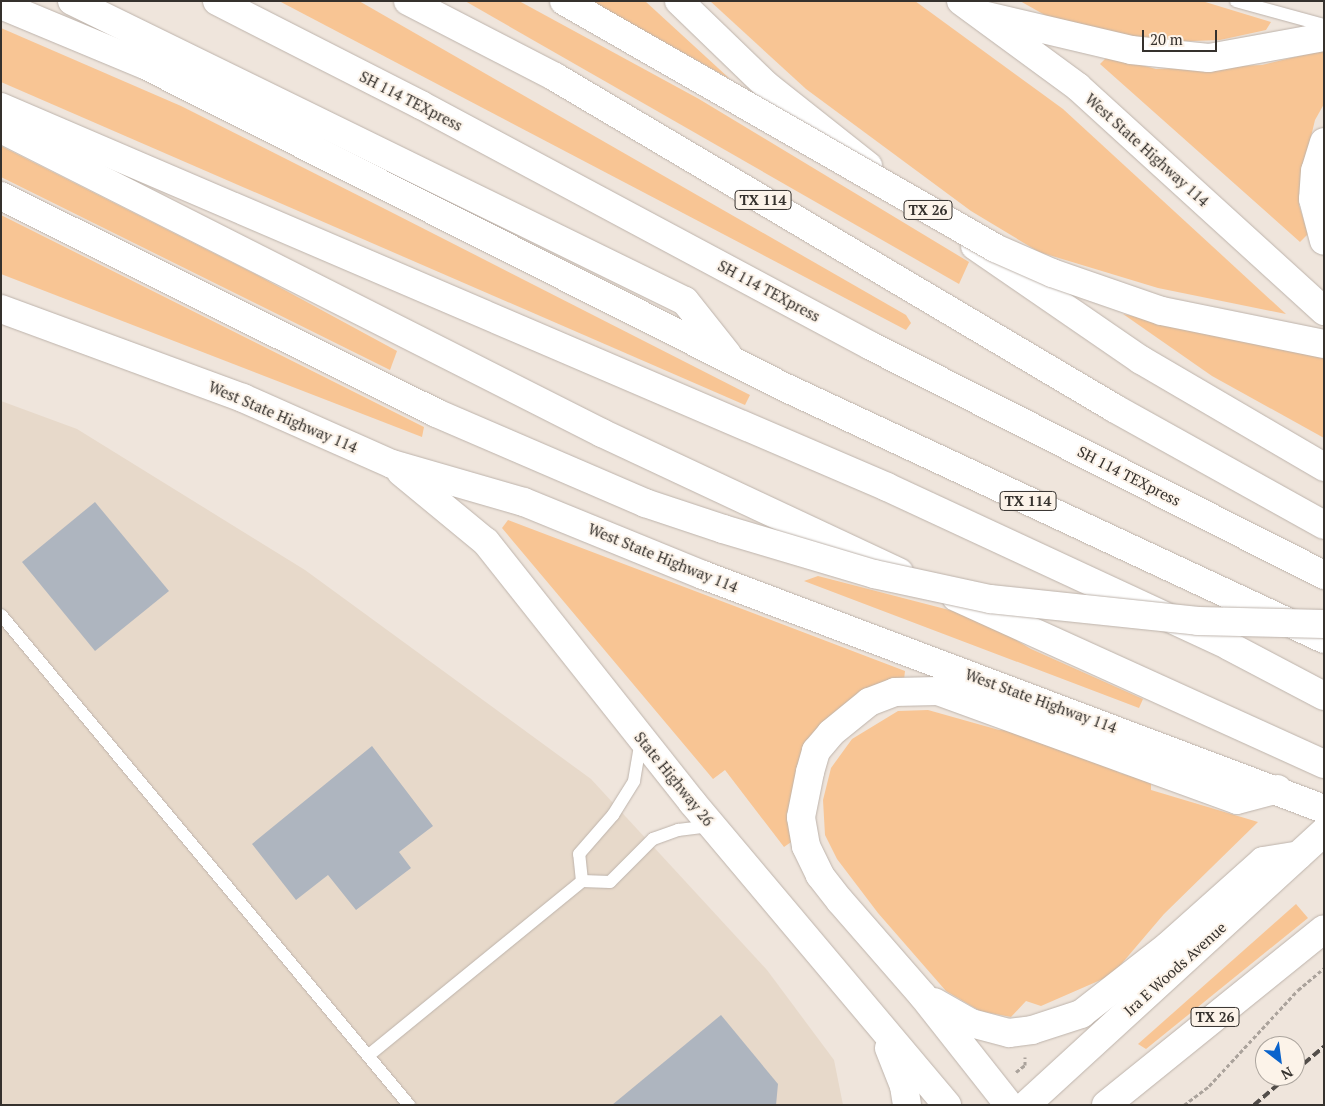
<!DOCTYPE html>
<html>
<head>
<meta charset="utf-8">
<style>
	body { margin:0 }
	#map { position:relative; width:1325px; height:1106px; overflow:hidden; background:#efe5dc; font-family:"PT Serif",serif }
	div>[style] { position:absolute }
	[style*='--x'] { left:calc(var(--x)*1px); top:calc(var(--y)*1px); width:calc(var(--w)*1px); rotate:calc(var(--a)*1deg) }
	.built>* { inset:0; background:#e7d9ca }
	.green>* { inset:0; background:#f8c594 }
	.building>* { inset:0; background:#aeb5bf }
	.path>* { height:3px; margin-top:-1.5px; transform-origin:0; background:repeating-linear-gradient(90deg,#aba39c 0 4px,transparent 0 6.5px) }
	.roads { filter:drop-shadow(0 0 1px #bdb3ab) drop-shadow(0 0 1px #bdb3ab) }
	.service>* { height:12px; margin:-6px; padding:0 6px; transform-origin:6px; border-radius:6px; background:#fff }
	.secondary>* { height:28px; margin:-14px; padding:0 14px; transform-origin:14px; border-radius:14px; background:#fff }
	.primary>* { height:28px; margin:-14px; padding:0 14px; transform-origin:14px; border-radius:14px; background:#fff }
	.motorway>* { height:28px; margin:-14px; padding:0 14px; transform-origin:14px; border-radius:14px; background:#fff }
	.rail>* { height:4px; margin-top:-2px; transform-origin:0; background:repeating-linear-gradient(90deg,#534e4a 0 8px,transparent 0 12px) }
	.bridges { filter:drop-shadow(0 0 1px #bdb3ab) drop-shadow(0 0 1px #bdb3ab) }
	.motorway-bridge>* { height:28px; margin:-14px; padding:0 14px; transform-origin:14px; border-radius:14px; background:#fff }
	span { translate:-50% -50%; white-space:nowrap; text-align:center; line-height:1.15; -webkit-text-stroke:4px #fcf3e9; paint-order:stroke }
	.shield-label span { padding:1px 4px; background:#fcf3e9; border:1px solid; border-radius:4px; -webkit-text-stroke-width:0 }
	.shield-label { font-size:14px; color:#35312d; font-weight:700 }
	.street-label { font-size:15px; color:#35312d }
	.frame { position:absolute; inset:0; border:2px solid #35312d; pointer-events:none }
	.north { position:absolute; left:1255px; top:1036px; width:50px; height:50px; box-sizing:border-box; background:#fcf3e9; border:1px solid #aca59e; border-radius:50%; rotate:150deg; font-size:14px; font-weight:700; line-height:20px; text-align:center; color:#35312d }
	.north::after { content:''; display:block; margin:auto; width:18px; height:22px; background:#0963cc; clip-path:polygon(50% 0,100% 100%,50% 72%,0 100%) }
	.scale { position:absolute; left:1142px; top:30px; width:75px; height:22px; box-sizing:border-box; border:2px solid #35312d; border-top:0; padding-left:6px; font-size:15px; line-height:18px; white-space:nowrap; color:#35312d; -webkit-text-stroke:4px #fcf3e9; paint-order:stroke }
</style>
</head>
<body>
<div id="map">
	<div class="built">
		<div style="clip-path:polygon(1px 401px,77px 429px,305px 570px,591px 779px,767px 970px,834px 1060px,843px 1105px,1px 1105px)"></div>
	</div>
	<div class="green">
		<div style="clip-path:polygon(279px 1px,359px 1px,906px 315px,911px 323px,906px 330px)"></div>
		<div style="clip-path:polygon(465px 1px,519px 1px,699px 99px,969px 262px,959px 284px)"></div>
		<div style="clip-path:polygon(591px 1px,645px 1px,730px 79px)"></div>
		<div style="clip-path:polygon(710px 1px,915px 1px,1063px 109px,1286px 314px,1158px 288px,1039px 252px,971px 211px,806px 89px)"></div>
		<div style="clip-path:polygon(1020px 1px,1202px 1px,1271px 22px,1266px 30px,1220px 40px,1166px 42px,1059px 23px)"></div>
		<div style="clip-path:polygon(1px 28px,181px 106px,387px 210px,750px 395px,745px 405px,1px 82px)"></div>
		<div style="clip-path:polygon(1324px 50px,1324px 104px,1315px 120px,1301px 178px,1299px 205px,1308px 234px,1300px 242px,1100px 64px,1108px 56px,1156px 69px,1262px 65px)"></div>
		<div style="clip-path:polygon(1px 146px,257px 275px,397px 351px,390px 370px,1px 177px)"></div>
		<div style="clip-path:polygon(1px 215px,424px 427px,422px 437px,1px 274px)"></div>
		<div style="clip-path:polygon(1123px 314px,1324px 358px,1324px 438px,1212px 376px)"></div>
		<div style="clip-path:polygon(508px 520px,905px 671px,904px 680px,835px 714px,794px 840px,784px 847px,725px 770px,713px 779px,502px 528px)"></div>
		<div style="clip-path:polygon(818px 576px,980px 618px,1031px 649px,1143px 699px,1139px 708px,804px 581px)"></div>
		<div style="clip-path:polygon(928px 710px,999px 730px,1021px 731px,1100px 761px,1120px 773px,1151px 782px,1151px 790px,1258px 822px,1164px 914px,1112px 975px,1041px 1006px,1026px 1001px,1011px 1017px,980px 1011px,946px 991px,878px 913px,837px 859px,825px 835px,823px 800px,831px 768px,852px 739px,898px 711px)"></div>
		<div style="clip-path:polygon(1296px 904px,1308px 918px,1146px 1049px,1138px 1044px)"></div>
	</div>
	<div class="building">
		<div style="clip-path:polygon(95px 502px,169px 591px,95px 651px,22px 562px)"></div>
		<div style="clip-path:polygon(372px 746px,433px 826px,399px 852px,411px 868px,356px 910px,328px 875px,296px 900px,252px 844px)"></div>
		<div style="clip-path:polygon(721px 1015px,778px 1084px,776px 1105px,612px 1105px)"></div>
	</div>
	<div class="path">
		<div style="--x:1016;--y:1072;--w:11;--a:-38"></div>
		<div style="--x:1025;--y:1065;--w:8;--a:-90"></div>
		<div style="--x:1184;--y:1105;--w:31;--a:-37"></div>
		<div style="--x:1209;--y:1086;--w:131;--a:-47.2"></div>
		<div style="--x:1298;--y:990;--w:34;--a:-40"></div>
	</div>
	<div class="roads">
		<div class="service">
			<div style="--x:1236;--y:1;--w:91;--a:15.3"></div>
			<div style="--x:1;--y:615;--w:638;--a:50.22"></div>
			<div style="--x:582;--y:881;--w:27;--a:-96"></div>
			<div style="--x:579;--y:854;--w:52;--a:-48.9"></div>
			<div style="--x:613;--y:815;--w:40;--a:-58"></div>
			<div style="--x:634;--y:781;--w:42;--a:-80.3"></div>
			<div style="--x:369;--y:1055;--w:275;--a:-39.2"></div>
			<div style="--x:582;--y:881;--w:28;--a:2"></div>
			<div style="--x:610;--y:882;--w:61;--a:-45"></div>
			<div style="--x:653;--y:839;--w:27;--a:-20"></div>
			<div style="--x:678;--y:830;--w:34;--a:-7"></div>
		</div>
		<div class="secondary">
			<div style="--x:961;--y:1;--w:145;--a:36.3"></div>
			<div style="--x:1078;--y:87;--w:333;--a:42.3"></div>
			<div style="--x:1;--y:309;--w:258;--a:20.2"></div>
			<div style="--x:243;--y:398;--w:163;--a:23.9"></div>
			<div style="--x:392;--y:464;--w:137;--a:16.1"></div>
			<div style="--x:524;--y:502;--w:193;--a:22.2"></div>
			<div style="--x:703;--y:575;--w:664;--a:20.65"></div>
			<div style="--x:401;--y:472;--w:110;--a:39.5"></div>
			<div style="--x:486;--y:542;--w:332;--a:51.6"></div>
			<div style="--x:692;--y:802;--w:396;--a:49.9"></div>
			<div style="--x:889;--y:1048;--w:41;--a:68.5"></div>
			<div style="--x:904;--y:1086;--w:19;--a:81"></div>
		</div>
		<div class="primary">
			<div style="--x:983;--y:15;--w:152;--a:13.3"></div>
			<div style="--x:1131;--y:50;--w:78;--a:5.9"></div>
			<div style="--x:1209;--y:58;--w:117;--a:-10.3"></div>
			<div style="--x:1324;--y:142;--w:30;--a:107"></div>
			<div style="--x:1315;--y:171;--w:28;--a:94"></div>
			<div style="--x:1313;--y:199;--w:43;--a:75.3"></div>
			<div style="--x:934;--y:1002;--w:43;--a:29.6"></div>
			<div style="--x:971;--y:1023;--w:39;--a:15"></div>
			<div style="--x:1009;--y:1033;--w:23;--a:-7"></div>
			<div style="--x:1032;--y:1030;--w:52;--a:-18.1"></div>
			<div style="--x:1081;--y:1014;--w:110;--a:-38"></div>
			<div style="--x:1168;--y:946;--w:127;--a:-41.8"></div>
			<div style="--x:1263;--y:861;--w:36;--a:-9"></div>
			<div style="--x:1009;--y:1105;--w:139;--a:-128.3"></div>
			<div style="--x:923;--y:996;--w:126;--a:-131.1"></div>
			<div style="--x:840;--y:901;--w:33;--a:-128"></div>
			<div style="--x:820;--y:875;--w:32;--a:-116"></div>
			<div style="--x:806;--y:846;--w:29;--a:-100"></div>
			<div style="--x:801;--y:817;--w:46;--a:-78.7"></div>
			<div style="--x:810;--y:772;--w:22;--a:-74"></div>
			<div style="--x:816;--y:751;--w:23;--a:-50"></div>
			<div style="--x:831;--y:733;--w:49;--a:-39.2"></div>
			<div style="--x:869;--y:702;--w:28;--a:-21"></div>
			<div style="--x:895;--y:692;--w:43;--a:-1.3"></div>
			<div style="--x:938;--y:691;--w:318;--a:20"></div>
			<div style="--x:1237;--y:800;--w:42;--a:-15"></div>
			<div style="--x:1026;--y:1105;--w:404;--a:-42.5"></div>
			<div style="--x:1106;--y:1105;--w:280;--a:-38.9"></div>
		</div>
		<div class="motorway">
			<div style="--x:72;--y:1;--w:682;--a:26.08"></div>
			<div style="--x:685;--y:301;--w:68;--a:51.6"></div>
			<div style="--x:217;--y:1;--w:229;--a:27"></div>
			<div style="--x:421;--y:105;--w:510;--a:28.17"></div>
			<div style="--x:871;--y:346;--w:508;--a:26.82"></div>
			<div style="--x:408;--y:1;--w:165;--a:27.3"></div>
			<div style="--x:555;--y:77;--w:650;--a:30.63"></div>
			<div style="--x:1114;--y:408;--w:240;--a:29.1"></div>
			<div style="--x:679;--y:1;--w:122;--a:44"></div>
			<div style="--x:767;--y:86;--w:129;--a:38.4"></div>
			<div style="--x:1;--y:5;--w:156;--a:22.6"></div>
			<div style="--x:145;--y:65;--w:713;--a:26.74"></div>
			<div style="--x:782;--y:386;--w:598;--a:25.02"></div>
			<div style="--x:1;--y:107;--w:964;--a:23.21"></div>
			<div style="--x:887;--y:487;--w:377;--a:24.9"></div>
			<div style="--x:1229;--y:646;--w:107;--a:27.8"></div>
			<div style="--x:1;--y:129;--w:674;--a:26.83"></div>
			<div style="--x:602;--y:433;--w:328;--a:25.1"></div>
			<div style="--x:975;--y:246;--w:201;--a:34.5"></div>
			<div style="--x:1141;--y:360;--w:212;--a:30.3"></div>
			<div style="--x:956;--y:597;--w:404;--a:24.4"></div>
		</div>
	</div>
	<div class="rail">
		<div style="--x:1295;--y:1071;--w:38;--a:-40"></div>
		<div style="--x:1254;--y:1105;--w:45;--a:-40.5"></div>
	</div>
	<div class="bridges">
		<div class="motorway-bridge">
			<div style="--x:564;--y:1;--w:497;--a:29.8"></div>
			<div style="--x:995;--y:248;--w:62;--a:23.7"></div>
			<div style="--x:1052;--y:273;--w:116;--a:19.1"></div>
			<div style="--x:1162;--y:311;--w:165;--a:11.5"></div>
			<div style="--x:1;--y:196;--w:486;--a:26.5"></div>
			<div style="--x:436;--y:413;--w:228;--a:23.3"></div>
			<div style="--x:645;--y:503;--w:82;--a:18.4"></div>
			<div style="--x:723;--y:529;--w:158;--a:16.6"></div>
			<div style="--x:874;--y:574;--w:119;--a:12.2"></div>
			<div style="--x:990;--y:599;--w:209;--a:6"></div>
			<div style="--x:1198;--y:621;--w:126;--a:1.4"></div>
		</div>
	</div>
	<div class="shield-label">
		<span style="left:763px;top:200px">TX 114</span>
		<span style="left:928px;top:210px">TX 26</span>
		<span style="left:1028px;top:501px">TX 114</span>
		<span style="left:1215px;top:1017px">TX 26</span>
	</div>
	<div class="street-label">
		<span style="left:411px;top:101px;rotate:27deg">SH 114 TEXpress</span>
		<span style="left:1147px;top:150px;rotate:42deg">West State Highway 114</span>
		<span style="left:769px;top:291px;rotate:28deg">SH 114 TEXpress</span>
		<span style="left:283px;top:417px;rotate:23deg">West State Highway 114</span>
		<span style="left:1129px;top:476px;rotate:27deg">SH 114 TEXpress</span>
		<span style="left:663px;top:558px;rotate:22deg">West State Highway 114</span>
		<span style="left:1041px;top:701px;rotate:20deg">West State Highway 114</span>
		<span style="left:674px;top:779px;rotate:51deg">State Highway 26</span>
		<span style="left:1175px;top:969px;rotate:-42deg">Ira E Woods Avenue</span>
	</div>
	<div class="frame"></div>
	<div class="north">N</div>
	<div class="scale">20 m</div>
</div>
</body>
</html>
